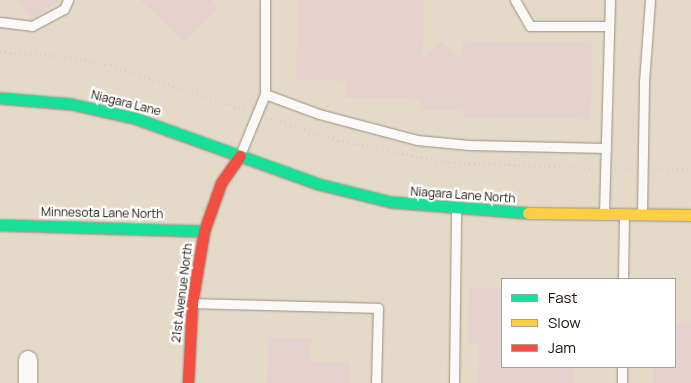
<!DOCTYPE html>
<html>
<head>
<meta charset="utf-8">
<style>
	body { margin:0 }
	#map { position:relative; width:691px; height:383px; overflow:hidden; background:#e5dac8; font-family:Manrope,sans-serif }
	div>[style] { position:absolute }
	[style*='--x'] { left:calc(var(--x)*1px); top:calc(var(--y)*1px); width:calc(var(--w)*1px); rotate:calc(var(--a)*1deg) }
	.building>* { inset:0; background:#e5d1ce }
	.path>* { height:3px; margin-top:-1.5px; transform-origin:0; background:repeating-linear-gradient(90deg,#d3d0ca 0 1px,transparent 0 5px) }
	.roads { filter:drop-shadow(0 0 1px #9a9183) drop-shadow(0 0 1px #9a9183) }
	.lane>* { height:9px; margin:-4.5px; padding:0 4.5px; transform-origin:4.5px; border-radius:4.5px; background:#fbf9f7 }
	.street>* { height:18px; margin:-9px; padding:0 9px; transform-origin:9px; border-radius:9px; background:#fbf9f7 }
	.fast>* { height:11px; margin:-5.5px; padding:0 5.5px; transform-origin:5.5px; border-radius:5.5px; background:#16e098 }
	.slow>* { height:11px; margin:-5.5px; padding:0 5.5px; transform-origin:5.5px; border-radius:5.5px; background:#ffcf43 }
	.jam>* { height:11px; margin:-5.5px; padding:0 5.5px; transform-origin:5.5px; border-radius:5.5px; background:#f24e42 }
	span { translate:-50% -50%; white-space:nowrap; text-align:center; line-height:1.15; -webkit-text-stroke:4.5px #fff; paint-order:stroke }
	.street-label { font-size:12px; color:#191307 }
	.legend { position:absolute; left:501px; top:278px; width:175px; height:90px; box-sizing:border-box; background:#fff; border:1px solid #a3a19c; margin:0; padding:6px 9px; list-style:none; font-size:15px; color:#191307 }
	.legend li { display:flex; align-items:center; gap:10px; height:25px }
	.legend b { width:25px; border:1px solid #a3a19c }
</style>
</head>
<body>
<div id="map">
	<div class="building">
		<div style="clip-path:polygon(18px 0,61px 0,31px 19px)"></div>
		<div style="clip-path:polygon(140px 0,212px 0,219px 7px,184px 43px)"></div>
		<div style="clip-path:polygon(298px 0,424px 0,423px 60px,441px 41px,462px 59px,463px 41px,592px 43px,591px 119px,463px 118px,464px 111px,421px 110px,421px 99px,346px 98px,346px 81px,296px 80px)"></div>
		<div style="clip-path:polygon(469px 287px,502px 288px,502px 367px,574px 367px,574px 383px,478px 383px,479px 344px,468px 344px)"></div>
		<div style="clip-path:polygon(675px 323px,691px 323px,691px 383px,653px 383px,653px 367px,675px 367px)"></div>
		<div style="clip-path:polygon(268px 337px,311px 338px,311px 362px,350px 363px,350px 383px,267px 383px)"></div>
	</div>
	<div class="path">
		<div style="--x:0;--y:52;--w:60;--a:3.8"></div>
		<div style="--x:60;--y:56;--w:52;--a:10"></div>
		<div style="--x:111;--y:65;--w:142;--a:18.4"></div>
		<div style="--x:266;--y:117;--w:76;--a:17.7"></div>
		<div style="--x:338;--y:140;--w:108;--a:11.7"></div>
		<div style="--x:444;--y:162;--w:150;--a:2.3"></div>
		<div style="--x:615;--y:168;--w:16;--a:0"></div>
		<div style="--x:652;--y:168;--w:39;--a:1"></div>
	</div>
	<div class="roads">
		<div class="lane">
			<div style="--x:515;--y:0;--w:30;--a:60"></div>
			<div style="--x:530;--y:26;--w:79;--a:0"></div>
			<div style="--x:0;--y:22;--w:32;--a:7"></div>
			<div style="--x:32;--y:26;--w:36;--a:-28"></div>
			<div style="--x:64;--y:9;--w:10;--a:-66"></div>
			<div style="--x:265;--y:94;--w:58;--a:20.3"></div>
			<div style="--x:319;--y:114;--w:101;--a:14.9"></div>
			<div style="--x:417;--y:140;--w:52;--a:5.5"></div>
			<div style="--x:469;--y:145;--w:137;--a:1.3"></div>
			<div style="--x:240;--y:155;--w:66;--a:-67.7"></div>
			<div style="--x:265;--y:94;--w:94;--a:-90"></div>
			<div style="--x:604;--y:213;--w:213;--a:-88.4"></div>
			<div style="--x:642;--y:214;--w:132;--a:-89.1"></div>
			<div style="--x:644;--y:82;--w:82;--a:-85.8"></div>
			<div style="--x:623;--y:279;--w:65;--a:-89.1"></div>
			<div style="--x:192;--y:303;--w:186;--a:1.5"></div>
			<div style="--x:378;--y:308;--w:75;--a:91.5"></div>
			<div style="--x:454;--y:383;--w:173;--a:-89.3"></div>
			<div style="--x:622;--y:383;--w:16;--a:-90"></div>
		</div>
		<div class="street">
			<div style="--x:28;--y:383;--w:23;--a:-90"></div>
		</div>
		<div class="fast">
			<div style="--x:0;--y:98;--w:71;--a:4.8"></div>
			<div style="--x:71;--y:104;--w:65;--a:12.5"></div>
			<div style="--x:134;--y:118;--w:195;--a:19.7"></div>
			<div style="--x:318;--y:184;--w:75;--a:13.9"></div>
			<div style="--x:391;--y:202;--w:137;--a:4.6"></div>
			<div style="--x:0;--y:225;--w:204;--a:1.7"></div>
		</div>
		<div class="slow">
			<div style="--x:528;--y:213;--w:163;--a:0.7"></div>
		</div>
		<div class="jam">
			<div style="--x:188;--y:383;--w:80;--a:-87.1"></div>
			<div style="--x:192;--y:303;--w:73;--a:-80.5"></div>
			<div style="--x:204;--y:231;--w:51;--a:-70.5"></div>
			<div style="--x:221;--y:183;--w:33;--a:-55"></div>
		</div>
	</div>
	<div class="street-label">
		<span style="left:126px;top:103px;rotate:14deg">Niagara Lane</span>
		<span style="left:463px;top:195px;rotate:4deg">Niagara Lane North</span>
		<span style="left:102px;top:213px;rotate:1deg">Minnesota Lane North</span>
		<span style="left:182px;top:293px;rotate:-83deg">21st Avenue North</span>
	</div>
	<ul class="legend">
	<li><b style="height:6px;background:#16e098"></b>Fast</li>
	<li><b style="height:6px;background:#ffcf43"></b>Slow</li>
	<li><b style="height:6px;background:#f24e42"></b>Jam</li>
	</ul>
</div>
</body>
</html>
